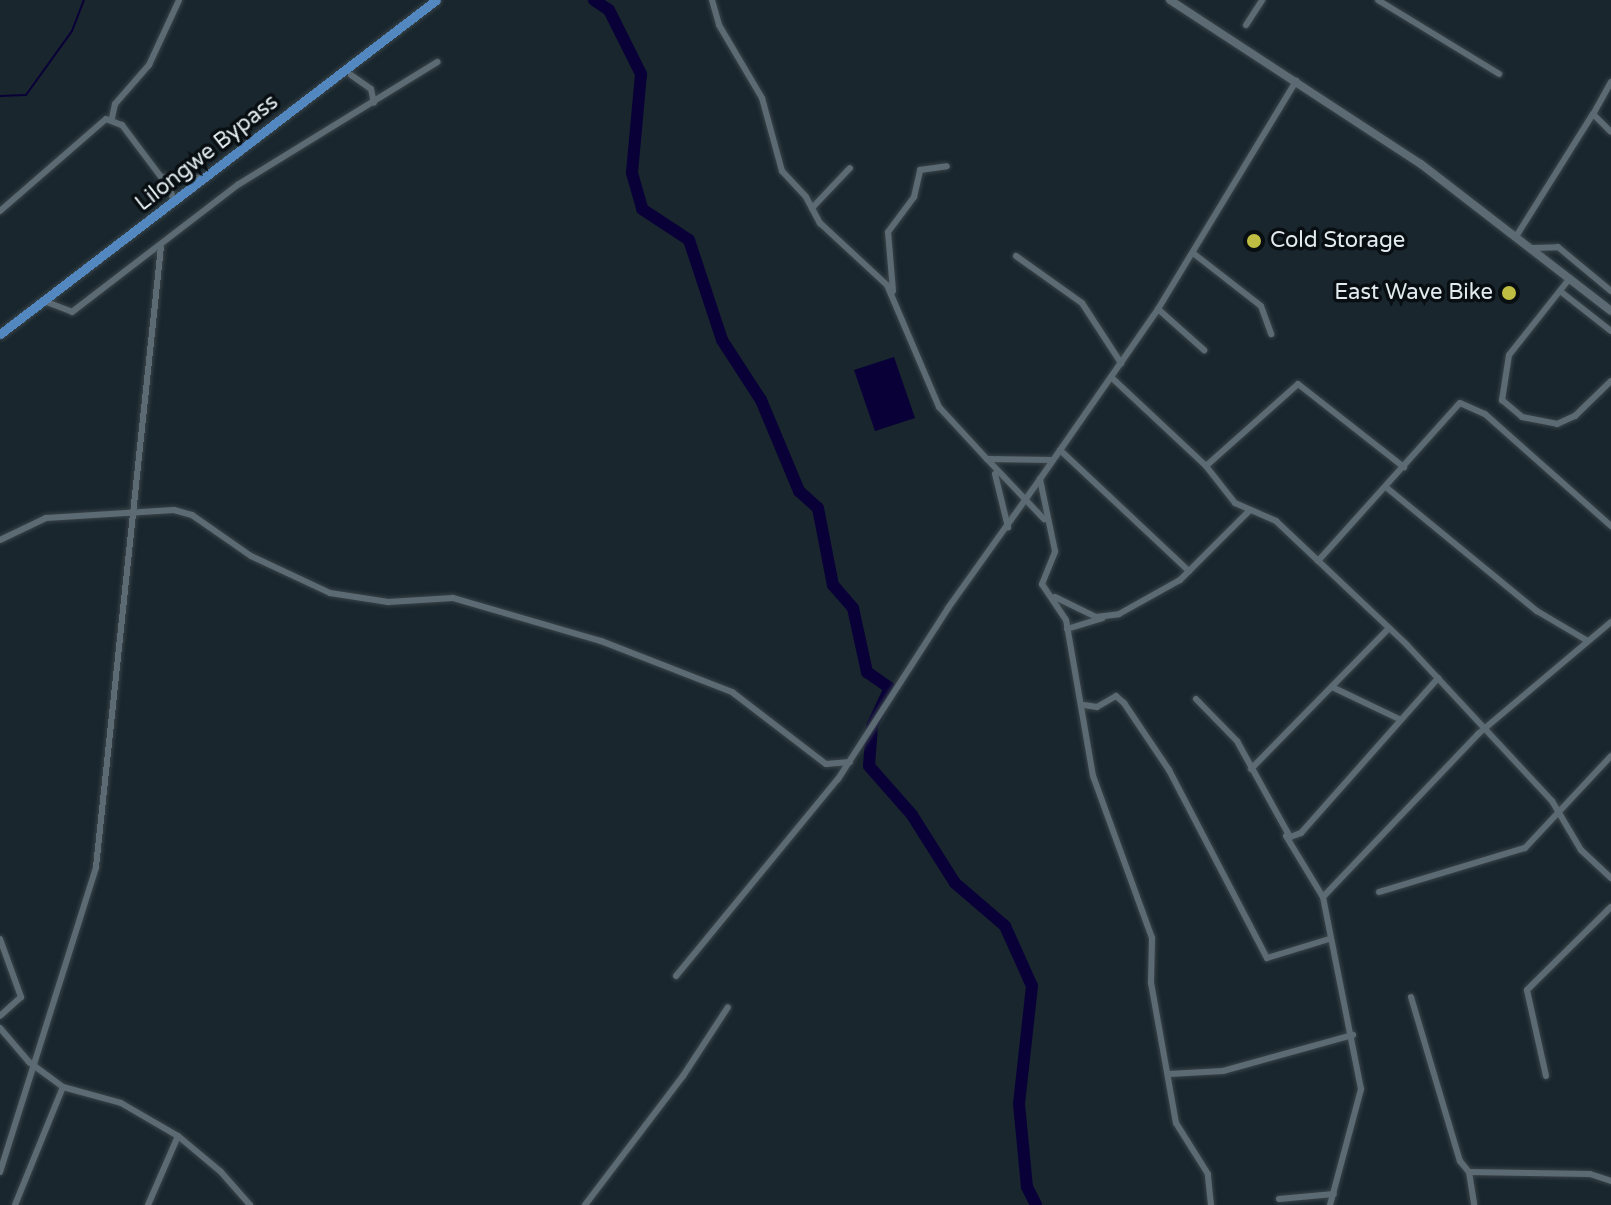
<!DOCTYPE html>
<html>
<head>
<meta charset="utf-8">
<style>
	body { margin:0 }
	#map { position:relative; width:1611px; height:1205px; overflow:hidden; background:#19262d; font-family:"Varela Round",sans-serif }
	div>[style] { position:absolute }
	[style*='--x'] { left:calc(var(--x)*1px); top:calc(var(--y)*1px); width:calc(var(--w)*1px); rotate:calc(var(--a)*1deg) }
	.water>* { inset:0; background:#090038 }
	.stream>* { height:2px; margin:-1px; padding:0 1px; transform-origin:1px; border-radius:1px; background:#090038 }
	.river>* { height:12px; margin:-6px; padding:0 6px; transform-origin:6px; border-radius:6px; background:#090038 }
	.roads { filter:drop-shadow(0 0 2px #394449) drop-shadow(0 0 2px #394449) }
	.street>* { height:6px; margin:-3px; padding:0 3px; transform-origin:3px; border-radius:3px; background:#5c6b73 }
	.secondary>* { height:8px; margin:-4px; padding:0 4px; transform-origin:4px; border-radius:4px; background:#5c6b73 }
	.primary>* { height:9px; margin:-4.5px; padding:0 4.5px; transform-origin:4.5px; border-radius:4.5px; background:#5387bf }
	.dots>* { width:22px; height:22px; translate:-50% -50%; box-sizing:border-box; border:4px solid #080e11; border-radius:50% }
	span { translate:-50% -50%; white-space:nowrap; text-align:center; line-height:1.15; -webkit-text-stroke:7px #080e11; paint-order:stroke }
	.street-label { font-size:22px; color:#e1eaef }
	.poi-label { font-size:22px; color:#e1eaef }
	.left { translate:0 -50%; text-align:left }
	.right { translate:-100% -50%; text-align:right }
</style>
</head>
<body>
<div id="map">
	<div class="water">
		<div style="clip-path:polygon(894px 357px,915px 418px,875px 431px,854px 370px)"></div>
	</div>
	<div class="stream">
		<div style="--x:0;--y:96;--w:26;--a:-2"></div>
		<div style="--x:26;--y:95;--w:79;--a:-54.3"></div>
		<div style="--x:72;--y:31;--w:33;--a:-69"></div>
	</div>
	<div class="river">
		<div style="--x:594;--y:0;--w:18;--a:34"></div>
		<div style="--x:609;--y:10;--w:72;--a:63.4"></div>
		<div style="--x:641;--y:74;--w:99;--a:95.2"></div>
		<div style="--x:632;--y:173;--w:37;--a:74"></div>
		<div style="--x:642;--y:209;--w:56;--a:33.4"></div>
		<div style="--x:689;--y:240;--w:105;--a:71.7"></div>
		<div style="--x:722;--y:340;--w:72;--a:57"></div>
		<div style="--x:761;--y:400;--w:99;--a:67.3"></div>
		<div style="--x:799;--y:491;--w:25;--a:42"></div>
		<div style="--x:818;--y:508;--w:78;--a:79"></div>
		<div style="--x:833;--y:585;--w:30;--a:49"></div>
		<div style="--x:853;--y:608;--w:66;--a:77.7"></div>
		<div style="--x:867;--y:672;--w:28;--a:35"></div>
		<div style="--x:890;--y:688;--w:42;--a:115.3"></div>
		<div style="--x:872;--y:726;--w:40;--a:94.3"></div>
		<div style="--x:869;--y:766;--w:65;--a:48.7"></div>
		<div style="--x:912;--y:815;--w:80;--a:57.7"></div>
		<div style="--x:955;--y:883;--w:66;--a:40.7"></div>
		<div style="--x:1005;--y:926;--w:66;--a:65.8"></div>
		<div style="--x:1032;--y:986;--w:119;--a:96.3"></div>
		<div style="--x:1019;--y:1104;--w:83;--a:84.5"></div>
		<div style="--x:1027;--y:1187;--w:20;--a:63"></div>
	</div>
	<div class="roads">
		<div class="street">
			<div style="--x:712;--y:0;--w:26;--a:74"></div>
			<div style="--x:719;--y:25;--w:85;--a:59.5"></div>
			<div style="--x:762;--y:98;--w:76;--a:74.7"></div>
			<div style="--x:782;--y:171;--w:35;--a:47"></div>
			<div style="--x:806;--y:197;--w:30;--a:62"></div>
			<div style="--x:820;--y:223;--w:91;--a:42.8"></div>
			<div style="--x:887;--y:285;--w:133;--a:66.9"></div>
			<div style="--x:939;--y:407;--w:71;--a:47.3"></div>
			<div style="--x:987;--y:459;--w:65;--a:0.9"></div>
			<div style="--x:1378;--y:0;--w:142;--a:31.4"></div>
			<div style="--x:1246;--y:25;--w:30;--a:-57"></div>
			<div style="--x:351;--y:75;--w:24;--a:35"></div>
			<div style="--x:371;--y:89;--w:14;--a:78"></div>
			<div style="--x:1611;--y:82;--w:37;--a:119"></div>
			<div style="--x:1593;--y:114;--w:25;--a:45"></div>
			<div style="--x:112;--y:118;--w:14;--a:-78"></div>
			<div style="--x:115;--y:104;--w:52;--a:-48.9"></div>
			<div style="--x:149;--y:65;--w:72;--a:-65.2"></div>
			<div style="--x:166;--y:178;--w:24;--a:71"></div>
			<div style="--x:812;--y:208;--w:55;--a:-46.5"></div>
			<div style="--x:0;--y:211;--w:140;--a:-41"></div>
			<div style="--x:106;--y:119;--w:17;--a:21"></div>
			<div style="--x:122;--y:125;--w:65;--a:53.1"></div>
			<div style="--x:161;--y:177;--w:39;--a:1"></div>
			<div style="--x:1517;--y:235;--w:143;--a:-57.9"></div>
			<div style="--x:1533;--y:248;--w:25;--a:-2"></div>
			<div style="--x:1558;--y:247;--w:69;--a:39.7"></div>
			<div style="--x:1193;--y:253;--w:86;--a:37.9"></div>
			<div style="--x:1261;--y:306;--w:30;--a:70"></div>
			<div style="--x:1016;--y:256;--w:81;--a:35.5"></div>
			<div style="--x:1082;--y:303;--w:72;--a:57"></div>
			<div style="--x:1570;--y:278;--w:98;--a:128.4"></div>
			<div style="--x:1509;--y:355;--w:46;--a:98.8"></div>
			<div style="--x:1502;--y:400;--w:26;--a:40"></div>
			<div style="--x:1522;--y:417;--w:36;--a:11"></div>
			<div style="--x:1557;--y:424;--w:20;--a:-24"></div>
			<div style="--x:1575;--y:416;--w:50;--a:-44.2"></div>
			<div style="--x:893;--y:291;--w:59;--a:-94.8"></div>
			<div style="--x:888;--y:232;--w:44;--a:-53.4"></div>
			<div style="--x:914;--y:197;--w:28;--a:-77"></div>
			<div style="--x:920;--y:170;--w:27;--a:-8"></div>
			<div style="--x:1560;--y:291;--w:65;--a:38.1"></div>
			<div style="--x:44;--y:301;--w:30;--a:21"></div>
			<div style="--x:72;--y:312;--w:210;--a:-37.5"></div>
			<div style="--x:239;--y:184;--w:233;--a:-31.6"></div>
			<div style="--x:1158;--y:309;--w:62;--a:41.7"></div>
			<div style="--x:1111;--y:377;--w:130;--a:43.1"></div>
			<div style="--x:1206;--y:466;--w:47;--a:51.9"></div>
			<div style="--x:1235;--y:503;--w:45;--a:23.7"></div>
			<div style="--x:1276;--y:521;--w:180;--a:43.4"></div>
			<div style="--x:1407;--y:645;--w:213;--a:47.1"></div>
			<div style="--x:1552;--y:801;--w:57;--a:59.4"></div>
			<div style="--x:1581;--y:850;--w:41;--a:43"></div>
			<div style="--x:1060;--y:450;--w:177;--a:43.2"></div>
			<div style="--x:987;--y:459;--w:83;--a:46.5"></div>
			<div style="--x:1206;--y:466;--w:123;--a:-41.7"></div>
			<div style="--x:1298;--y:384;--w:135;--a:38.1"></div>
			<div style="--x:995;--y:474;--w:55;--a:76.2"></div>
			<div style="--x:1387;--y:488;--w:194;--a:39.4"></div>
			<div style="--x:1537;--y:611;--w:57;--a:30.6"></div>
			<div style="--x:0;--y:540;--w:51;--a:-25.6"></div>
			<div style="--x:46;--y:518;--w:128;--a:-3.6"></div>
			<div style="--x:174;--y:510;--w:19;--a:16"></div>
			<div style="--x:192;--y:515;--w:72;--a:34.8"></div>
			<div style="--x:251;--y:556;--w:87;--a:25.1"></div>
			<div style="--x:330;--y:593;--w:59;--a:8.8"></div>
			<div style="--x:388;--y:602;--w:65;--a:-3.5"></div>
			<div style="--x:453;--y:598;--w:154;--a:16.2"></div>
			<div style="--x:601;--y:641;--w:141;--a:21.3"></div>
			<div style="--x:732;--y:692;--w:118;--a:37.5"></div>
			<div style="--x:826;--y:764;--w:24;--a:-5"></div>
			<div style="--x:1318;--y:561;--w:212;--a:-48.1"></div>
			<div style="--x:1460;--y:403;--w:27;--a:24"></div>
			<div style="--x:1485;--y:414;--w:169;--a:41.6"></div>
			<div style="--x:1055;--y:597;--w:46;--a:26"></div>
			<div style="--x:1096;--y:617;--w:23;--a:-7"></div>
			<div style="--x:1119;--y:614;--w:70;--a:-29.1"></div>
			<div style="--x:1180;--y:580;--w:98;--a:-45"></div>
			<div style="--x:1067;--y:629;--w:37;--a:-17"></div>
			<div style="--x:1332;--y:687;--w:74;--a:25.5"></div>
			<div style="--x:1196;--y:699;--w:59;--a:45.7"></div>
			<div style="--x:1237;--y:741;--w:110;--a:61.1"></div>
			<div style="--x:1290;--y:837;--w:12;--a:-20"></div>
			<div style="--x:1301;--y:833;--w:207;--a:-48.5"></div>
			<div style="--x:1084;--y:705;--w:13;--a:9"></div>
			<div style="--x:1097;--y:707;--w:22;--a:-30"></div>
			<div style="--x:1116;--y:696;--w:11;--a:41"></div>
			<div style="--x:1124;--y:703;--w:81;--a:56.1"></div>
			<div style="--x:1169;--y:770;--w:212;--a:62.5"></div>
			<div style="--x:1267;--y:958;--w:65;--a:-17"></div>
			<div style="--x:1251;--y:769;--w:197;--a:-45.6"></div>
			<div style="--x:1286;--y:836;--w:71;--a:58.8"></div>
			<div style="--x:1379;--y:892;--w:152;--a:-16.8"></div>
			<div style="--x:1525;--y:848;--w:126;--a:-46.9"></div>
			<div style="--x:0;--y:939;--w:62;--a:70.1"></div>
			<div style="--x:21;--y:997;--w:28;--a:138"></div>
			<div style="--x:676;--y:976;--w:255;--a:-50.6"></div>
			<div style="--x:838;--y:779;--w:203;--a:-57.2"></div>
			<div style="--x:948;--y:608;--w:158;--a:-54.5"></div>
			<div style="--x:1411;--y:997;--w:171;--a:73.4"></div>
			<div style="--x:1460;--y:1161;--w:14;--a:51"></div>
			<div style="--x:1469;--y:1172;--w:33;--a:81"></div>
			<div style="--x:0;--y:1028;--w:45;--a:49.5"></div>
			<div style="--x:29;--y:1062;--w:42;--a:36.3"></div>
			<div style="--x:63;--y:1087;--w:60;--a:15.4"></div>
			<div style="--x:121;--y:1103;--w:66;--a:30.1"></div>
			<div style="--x:178;--y:1136;--w:56;--a:39.9"></div>
			<div style="--x:221;--y:1172;--w:44;--a:48.7"></div>
			<div style="--x:1169;--y:1074;--w:54;--a:-3.2"></div>
			<div style="--x:1223;--y:1071;--w:135;--a:-15.5"></div>
			<div style="--x:1546;--y:1076;--w:88;--a:-102.5"></div>
			<div style="--x:1527;--y:990;--w:118;--a:-44.7"></div>
			<div style="--x:0;--y:1172;--w:320;--a:-72.5"></div>
			<div style="--x:96;--y:867;--w:623;--a:-84.02"></div>
			<div style="--x:1469;--y:1172;--w:121;--a:0.9"></div>
			<div style="--x:1590;--y:1174;--w:22;--a:18"></div>
			<div style="--x:1279;--y:1199;--w:55;--a:-5.2"></div>
			<div style="--x:15;--y:1205;--w:127;--a:-67.9"></div>
			<div style="--x:148;--y:1205;--w:75;--a:-66.5"></div>
			<div style="--x:585;--y:1205;--w:162;--a:-52.8"></div>
			<div style="--x:683;--y:1076;--w:82;--a:-56.9"></div>
			<div style="--x:1211;--y:1205;--w:31;--a:-96"></div>
			<div style="--x:1208;--y:1174;--w:60;--a:-122.1"></div>
			<div style="--x:1176;--y:1123;--w:142;--a:-100.1"></div>
			<div style="--x:1151;--y:983;--w:45;--a:-88.7"></div>
			<div style="--x:1152;--y:938;--w:172;--a:-110"></div>
			<div style="--x:1093;--y:776;--w:158;--a:-99.8"></div>
			<div style="--x:1066;--y:620;--w:43;--a:-123.7"></div>
			<div style="--x:1042;--y:584;--w:35;--a:-68"></div>
			<div style="--x:1055;--y:551;--w:74;--a:-101.8"></div>
			<div style="--x:1040;--y:479;--w:207;--a:-55.2"></div>
			<div style="--x:1158;--y:309;--w:267;--a:-58.8"></div>
			<div style="--x:1330;--y:1205;--w:120;--a:-75"></div>
			<div style="--x:1361;--y:1089;--w:196;--a:-101.2"></div>
			<div style="--x:1323;--y:897;--w:225;--a:-46.4"></div>
			<div style="--x:1478;--y:734;--w:174;--a:-40.1"></div>
		</div>
		<div class="secondary">
			<div style="--x:1170;--y:0;--w:300;--a:33.2"></div>
			<div style="--x:1421;--y:164;--w:240;--a:37.7"></div>
		</div>
		<div class="primary">
			<div style="--x:0;--y:334;--w:549;--a:-37.45"></div>
		</div>
	</div>
	<div class="dots">
		<div style="left:1254px;top:241px;background:#bfbe42"></div>
		<div style="left:1509px;top:293px;background:#bfbe42"></div>
	</div>
	<div class="street-label">
		<span style="left:207px;top:153px;rotate:-38deg">Lilongwe Bypass</span>
	</div>
	<div class="poi-label">
		<span class="left" style="left:1270px;top:241px">Cold Storage</span>
		<span class="right" style="left:1493px;top:293px">East Wave Bike</span>
	</div>
</div>
</body>
</html>
